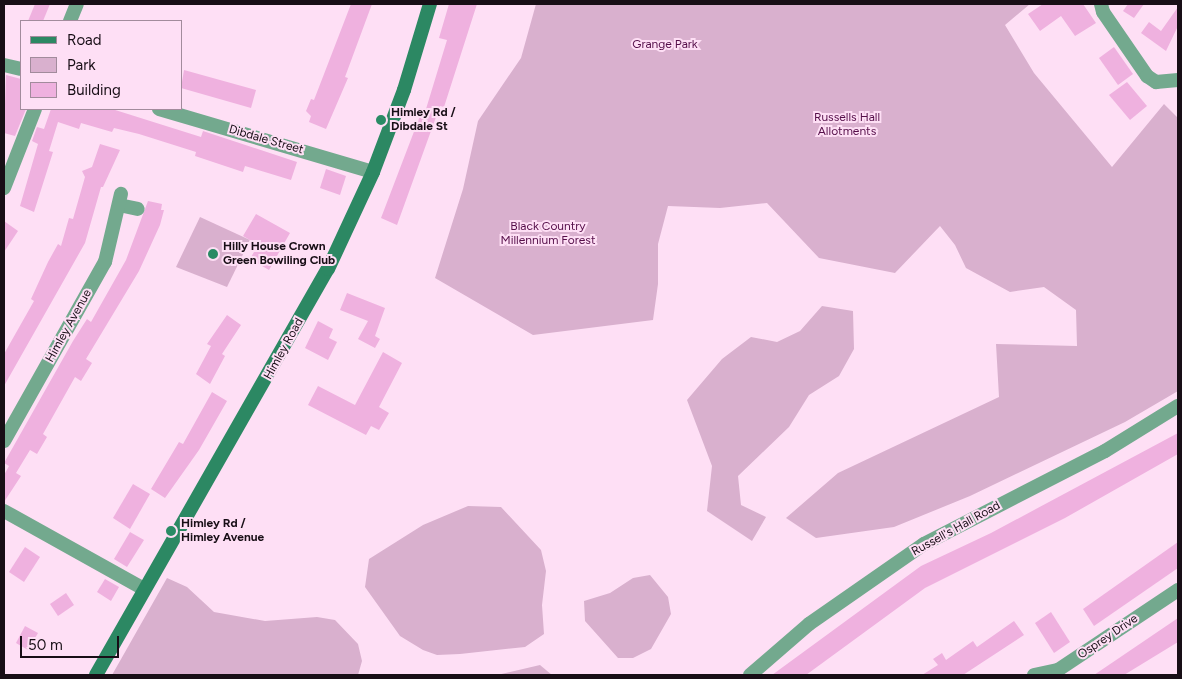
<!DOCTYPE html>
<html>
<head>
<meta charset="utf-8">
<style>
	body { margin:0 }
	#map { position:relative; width:1182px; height:679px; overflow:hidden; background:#fedff5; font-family:Figtree,sans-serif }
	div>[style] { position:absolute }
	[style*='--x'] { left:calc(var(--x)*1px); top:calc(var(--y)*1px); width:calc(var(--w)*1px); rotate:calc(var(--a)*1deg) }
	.green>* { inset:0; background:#d9b0ce }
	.building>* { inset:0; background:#efb1df }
	.minor>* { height:14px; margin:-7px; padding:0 7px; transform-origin:7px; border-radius:7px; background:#73a98e }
	.tertiary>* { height:14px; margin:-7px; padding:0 7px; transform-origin:7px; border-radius:7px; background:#73a98e }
	.secondary>* { height:14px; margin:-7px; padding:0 7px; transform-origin:7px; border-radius:7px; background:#2c8863 }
	.dots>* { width:14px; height:14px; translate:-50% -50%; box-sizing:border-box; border:2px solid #fedff5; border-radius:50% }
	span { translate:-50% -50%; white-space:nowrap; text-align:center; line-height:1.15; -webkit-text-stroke:4px #fedff5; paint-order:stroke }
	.park-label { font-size:12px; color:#550e49 }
	.poi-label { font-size:12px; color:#180e16; font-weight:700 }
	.left { translate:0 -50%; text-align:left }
	.street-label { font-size:12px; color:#180e16 }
	.frame { position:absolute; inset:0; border:5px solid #180e16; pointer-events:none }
	.legend { position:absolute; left:20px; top:20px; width:162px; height:90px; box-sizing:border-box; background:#fedff5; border:1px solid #a28b9c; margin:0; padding:6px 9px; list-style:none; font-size:15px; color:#180e16 }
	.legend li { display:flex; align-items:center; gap:10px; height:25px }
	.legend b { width:25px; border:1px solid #a28b9c }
	.scale { position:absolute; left:20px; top:636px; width:99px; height:22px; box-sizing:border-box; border:2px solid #180e16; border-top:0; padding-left:6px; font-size:15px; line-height:18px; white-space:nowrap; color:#180e16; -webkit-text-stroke:4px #fedff5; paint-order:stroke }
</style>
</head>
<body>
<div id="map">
	<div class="green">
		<div style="clip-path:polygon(536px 4px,1030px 4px,1005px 25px,1034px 73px,1112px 167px,1164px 104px,1178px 118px,1178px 391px,1125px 422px,970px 496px,894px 527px,816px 538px,786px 518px,838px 473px,999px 397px,996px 344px,1077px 346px,1076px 310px,1044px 287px,1010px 292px,966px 268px,955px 245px,940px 226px,895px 273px,819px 258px,767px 203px,720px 208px,668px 206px,658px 244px,658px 284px,653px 320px,533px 335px,435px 278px,463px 189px,478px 121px,521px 58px)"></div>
		<div style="clip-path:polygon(200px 217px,250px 240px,227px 287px,176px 267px)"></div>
		<div style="clip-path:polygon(822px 306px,853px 311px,854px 349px,839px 376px,809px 395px,789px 427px,738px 476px,741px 505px,766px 517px,752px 541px,707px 511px,712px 466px,687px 400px,722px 359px,751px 337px,777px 342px,800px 331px)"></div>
		<div style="clip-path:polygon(468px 506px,501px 507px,541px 550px,546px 571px,542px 605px,544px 634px,525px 647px,460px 654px,437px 655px,423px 650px,400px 636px,365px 587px,369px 559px,423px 525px)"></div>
		<div style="clip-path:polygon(650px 575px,668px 597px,671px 614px,651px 649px,633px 658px,618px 658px,585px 621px,584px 601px,610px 593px,633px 578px)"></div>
		<div style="clip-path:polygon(167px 578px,187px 587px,214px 612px,265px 621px,317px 617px,335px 620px,358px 644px,362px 661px,358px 675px,112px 675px)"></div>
		<div style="clip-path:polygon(540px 665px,552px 675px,497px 675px)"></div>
	</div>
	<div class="building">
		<div style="clip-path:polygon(35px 4px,50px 4px,43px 21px,28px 21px)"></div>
		<div style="clip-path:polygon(351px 4px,372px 4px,345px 77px,348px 78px,326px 129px,309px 122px,311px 116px,306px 111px,311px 99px,314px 100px)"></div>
		<div style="clip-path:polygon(449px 4px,477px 4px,444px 107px,440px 106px,397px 225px,381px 218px,423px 108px,426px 109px,447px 40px,439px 38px)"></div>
		<div style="clip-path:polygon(1043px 4px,1083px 4px,1096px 23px,1075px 36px,1061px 16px,1040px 31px,1028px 14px)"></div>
		<div style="clip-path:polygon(1128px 4px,1144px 4px,1134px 18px,1123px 11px)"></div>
		<div style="clip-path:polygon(1178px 7px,1178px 26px,1166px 51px,1141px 33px,1149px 22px,1161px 31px)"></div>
		<div style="clip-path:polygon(1114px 47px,1133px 74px,1118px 85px,1099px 58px)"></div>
		<div style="clip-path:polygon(184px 70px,256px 90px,251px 108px,181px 88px)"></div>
		<div style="clip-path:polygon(6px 75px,21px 79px,21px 109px,26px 109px,15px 136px,4px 133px)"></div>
		<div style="clip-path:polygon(1127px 82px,1147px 106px,1130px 120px,1109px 95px)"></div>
		<div style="clip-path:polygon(51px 109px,112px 109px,201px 137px,203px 131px,297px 162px,291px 180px,245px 166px,243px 172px,195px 156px,196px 152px,139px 134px,114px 128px,112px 132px,81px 123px,79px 129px,58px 122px,49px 151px,53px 152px,34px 212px,20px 206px,38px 144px,32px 141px,37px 127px,44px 129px)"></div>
		<div style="clip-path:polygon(100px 144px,120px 150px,103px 187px,101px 187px,85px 243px,4px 386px,4px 354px,34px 301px,31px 299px,48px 262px,58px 244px,61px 246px,69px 218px,73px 219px,85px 177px,82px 171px,92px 167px)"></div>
		<div style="clip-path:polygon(326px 169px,346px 176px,340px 195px,320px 188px)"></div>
		<div style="clip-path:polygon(148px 201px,162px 204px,161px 210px,164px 210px,160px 225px,139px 271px,86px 359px,92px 363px,81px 381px,75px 377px,43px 434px,47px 437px,37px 454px,30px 450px,16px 473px,21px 476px,4px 502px,4px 475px,9px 466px,4px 463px,73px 341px,87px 319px,91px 322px,126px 260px)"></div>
		<div style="clip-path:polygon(256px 214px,290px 233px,269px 270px,250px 259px,258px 245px,243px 236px)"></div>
		<div style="clip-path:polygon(4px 221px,18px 231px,4px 252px)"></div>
		<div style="clip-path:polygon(347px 293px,385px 308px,375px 336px,380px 339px,375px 348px,358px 339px,368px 321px,340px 310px)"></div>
		<div style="clip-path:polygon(227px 315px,241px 325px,222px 354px,225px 356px,210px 384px,196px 374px,211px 346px,207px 344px)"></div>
		<div style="clip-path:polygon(318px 321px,333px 329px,329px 338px,337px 342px,328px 360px,305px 348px)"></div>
		<div style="clip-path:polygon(383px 352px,402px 363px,379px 407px,389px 413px,379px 430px,371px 426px,366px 435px,308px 405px,318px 386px,355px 405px)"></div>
		<div style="clip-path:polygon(212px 392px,227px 401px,199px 450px,165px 498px,151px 489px,179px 442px,183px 444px)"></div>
		<div style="clip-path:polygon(1178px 433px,1178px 454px,1065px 518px,925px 588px,806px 675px,772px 675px,921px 566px,991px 533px)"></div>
		<div style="clip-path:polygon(133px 484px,150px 494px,130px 529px,113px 518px)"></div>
		<div style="clip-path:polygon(130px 532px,144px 540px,127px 567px,114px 559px)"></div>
		<div style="clip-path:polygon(1178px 542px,1178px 568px,1094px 626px,1083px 609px)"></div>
		<div style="clip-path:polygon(25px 547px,40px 557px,24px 582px,9px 572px)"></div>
		<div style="clip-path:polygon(105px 579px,119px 587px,111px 601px,97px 592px)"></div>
		<div style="clip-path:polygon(66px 593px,74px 605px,58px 616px,50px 604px)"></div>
		<div style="clip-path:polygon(1051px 612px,1070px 642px,1054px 653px,1035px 623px)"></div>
		<div style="clip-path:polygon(1178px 618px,1178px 642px,1124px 675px,1094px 675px)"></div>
		<div style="clip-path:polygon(1014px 621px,1024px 635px,963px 675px,922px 675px,938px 665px,933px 659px,942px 653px,946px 660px,973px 641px,977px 647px)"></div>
		<div style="clip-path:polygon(25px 626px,38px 633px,28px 650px,16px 643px)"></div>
	</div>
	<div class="minor">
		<div style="--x:1101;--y:4;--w:8;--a:76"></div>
		<div style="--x:1103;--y:12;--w:78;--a:55.5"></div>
		<div style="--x:1147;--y:76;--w:11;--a:34"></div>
		<div style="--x:1156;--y:82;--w:22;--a:-5"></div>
		<div style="--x:70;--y:21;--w:18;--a:-68"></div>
		<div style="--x:4;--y:188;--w:85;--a:-68.6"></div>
		<div style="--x:119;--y:205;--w:19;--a:12"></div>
		<div style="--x:4;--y:441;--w:206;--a:-60.6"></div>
		<div style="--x:105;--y:262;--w:70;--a:-76.8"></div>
		<div style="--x:4;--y:511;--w:160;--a:29.1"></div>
		<div style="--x:750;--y:675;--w:78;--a:-40.8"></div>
		<div style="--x:809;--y:624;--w:140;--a:-34.8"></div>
		<div style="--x:924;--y:544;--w:203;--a:-27.2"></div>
		<div style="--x:1105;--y:451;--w:86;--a:-31.7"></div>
		<div style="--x:1034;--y:675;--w:25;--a:-12"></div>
		<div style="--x:1058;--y:670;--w:144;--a:-33.7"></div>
	</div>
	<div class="tertiary">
		<div style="--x:4;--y:65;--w:17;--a:13"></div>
		<div style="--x:159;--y:109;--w:223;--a:16.4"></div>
	</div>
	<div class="secondary">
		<div style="--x:96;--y:675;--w:468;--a:-60.3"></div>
		<div style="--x:328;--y:269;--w:107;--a:-65.1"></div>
		<div style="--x:373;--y:172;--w:88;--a:-69.3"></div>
		<div style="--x:404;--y:90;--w:90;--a:-73.2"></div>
	</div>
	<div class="dots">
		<div style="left:381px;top:120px;background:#2a8b65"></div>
		<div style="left:213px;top:254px;background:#2a8b65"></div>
		<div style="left:171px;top:531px;background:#2a8b65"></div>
	</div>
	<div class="park-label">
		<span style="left:665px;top:45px">Grange Park</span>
		<span style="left:847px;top:125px">Russells Hall<br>Allotments</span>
		<span style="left:548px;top:234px">Black Country<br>Millennium Forest</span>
	</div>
	<div class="poi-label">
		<span class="left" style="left:391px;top:120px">Himley Rd /<br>Dibdale St</span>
		<span class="left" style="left:223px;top:254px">Hilly House Crown<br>Green Bowiling Club</span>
		<span class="left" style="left:181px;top:531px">Himley Rd /<br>Himley Avenue</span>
	</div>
	<div class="street-label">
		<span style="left:266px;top:140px;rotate:16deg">Dibdale Street</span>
		<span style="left:69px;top:326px;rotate:-61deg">Himley Avenue</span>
		<span style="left:284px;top:349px;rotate:-61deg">Himley Road</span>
		<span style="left:956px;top:529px;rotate:-29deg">Russell's Hall Road</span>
		<span style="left:1108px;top:637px;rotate:-34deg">Osprey Drive</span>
	</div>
	<div class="frame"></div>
	<ul class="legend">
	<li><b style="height:6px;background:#2c8863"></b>Road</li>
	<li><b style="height:14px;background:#d9b0ce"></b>Park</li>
	<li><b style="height:14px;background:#efb1df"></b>Building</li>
	</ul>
	<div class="scale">50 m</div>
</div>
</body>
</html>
